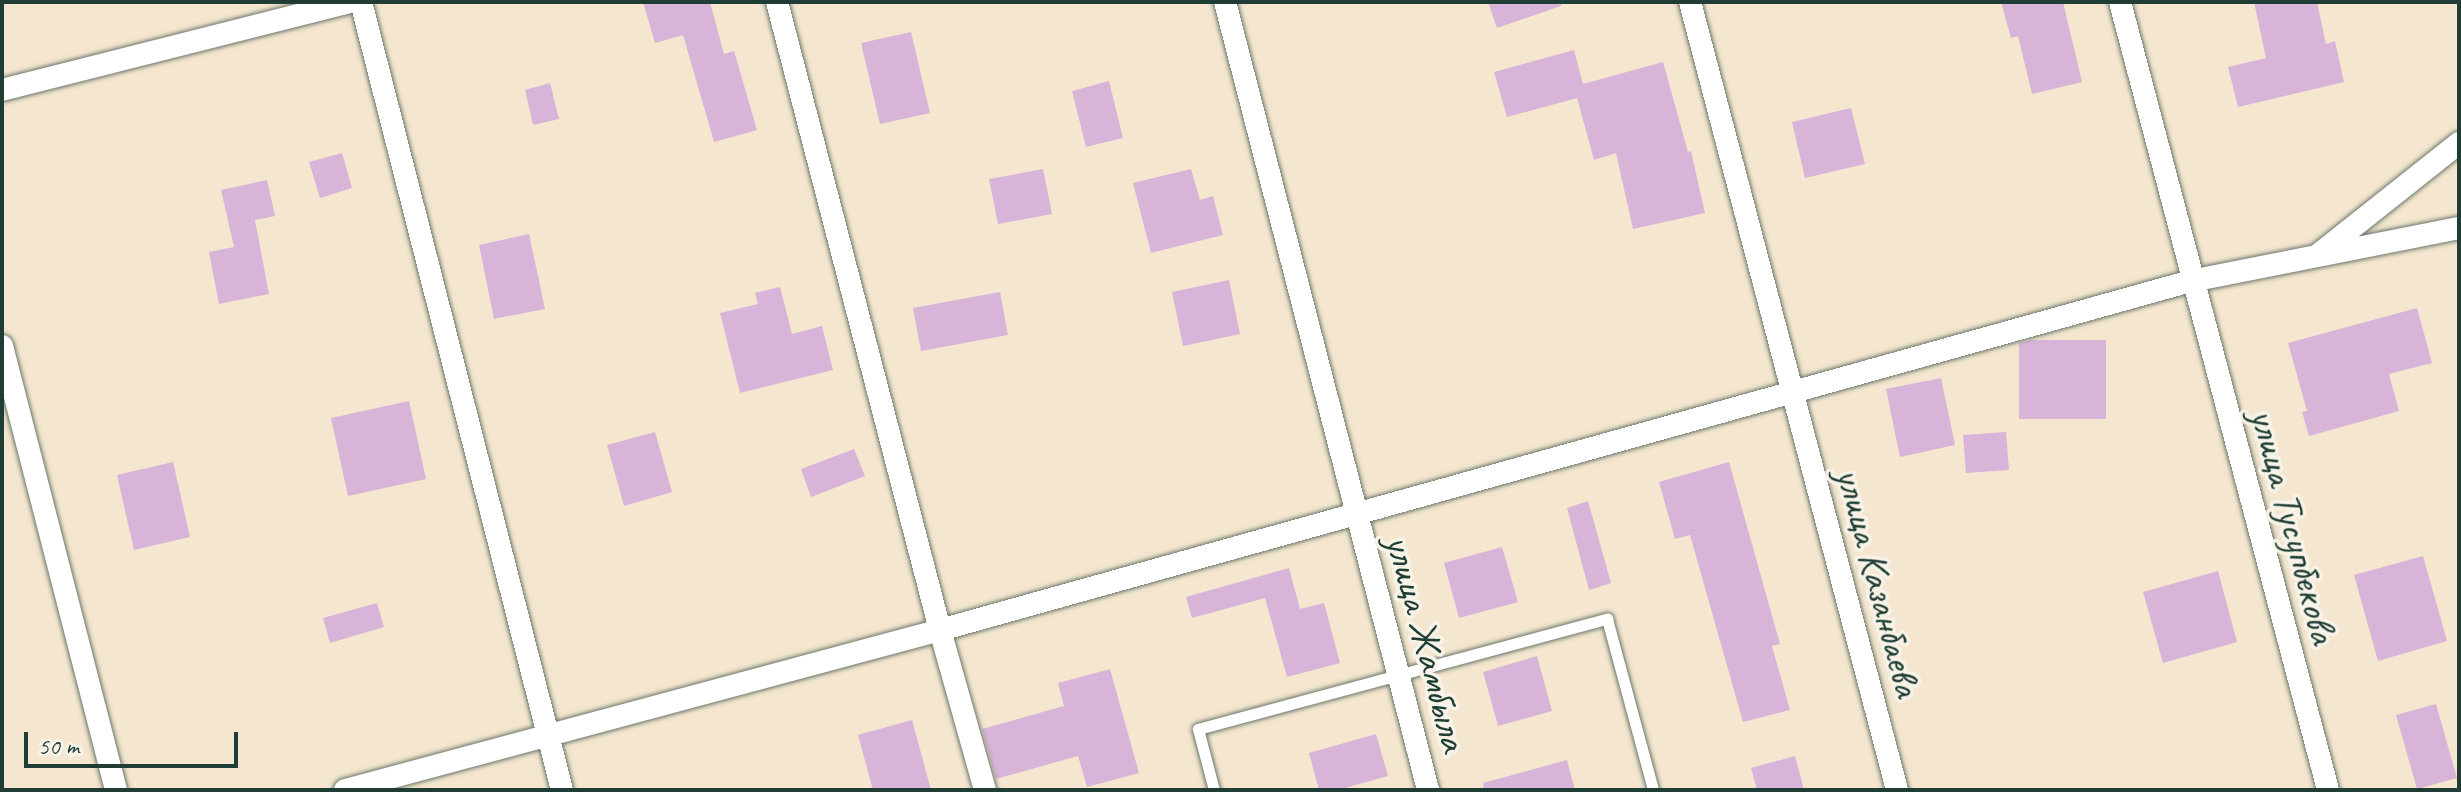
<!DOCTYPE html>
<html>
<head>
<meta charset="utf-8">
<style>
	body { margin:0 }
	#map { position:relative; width:2461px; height:792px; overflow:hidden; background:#f4e6cf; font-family:Caveat,sans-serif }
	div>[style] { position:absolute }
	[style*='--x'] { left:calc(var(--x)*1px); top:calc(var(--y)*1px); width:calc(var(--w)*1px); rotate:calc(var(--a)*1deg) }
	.building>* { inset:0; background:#d8b5d8 }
	.roads { filter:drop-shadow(0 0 2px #6a786a) drop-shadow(0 0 2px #6a786a) }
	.lane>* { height:11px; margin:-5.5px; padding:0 5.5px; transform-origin:5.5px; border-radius:5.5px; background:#fff }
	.street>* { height:22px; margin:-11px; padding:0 11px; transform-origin:11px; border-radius:11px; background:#fff }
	span { translate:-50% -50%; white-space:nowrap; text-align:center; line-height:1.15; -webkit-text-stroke:7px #f7f3e8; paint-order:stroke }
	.street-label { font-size:40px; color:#1f3d34 }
	.frame { position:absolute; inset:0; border:4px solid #1f3d34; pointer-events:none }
	.scale { position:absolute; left:24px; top:732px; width:214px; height:36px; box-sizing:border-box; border:4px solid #1f3d34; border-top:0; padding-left:10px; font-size:24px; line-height:28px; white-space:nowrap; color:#1f3d34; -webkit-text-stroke:6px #f7f3e8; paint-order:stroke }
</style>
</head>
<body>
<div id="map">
	<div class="building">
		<div style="clip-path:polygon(643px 2px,710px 2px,724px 54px,734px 51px,757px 130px,714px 142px,683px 35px,655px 43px)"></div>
		<div style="clip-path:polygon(1488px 2px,1561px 2px,1561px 6px,1497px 28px)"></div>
		<div style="clip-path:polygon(2001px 2px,2063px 2px,2082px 82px,2032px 94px,2018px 36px,2011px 38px)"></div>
		<div style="clip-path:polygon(2254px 2px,2317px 2px,2326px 44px,2335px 41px,2344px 82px,2238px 107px,2228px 67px,2266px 58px)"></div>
		<div style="clip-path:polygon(911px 32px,930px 113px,880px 124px,861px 43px)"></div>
		<div style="clip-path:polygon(1574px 50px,1583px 84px,1663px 62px,1688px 152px,1691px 151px,1705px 213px,1633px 229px,1616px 153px,1594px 160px,1577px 98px,1507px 117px,1494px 72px)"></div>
		<div style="clip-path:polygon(1109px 81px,1123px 138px,1086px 147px,1072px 91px)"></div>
		<div style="clip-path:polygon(550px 83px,559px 119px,533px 125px,525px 90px)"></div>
		<div style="clip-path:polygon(1851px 108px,1865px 164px,1805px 178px,1792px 122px)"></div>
		<div style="clip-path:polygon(342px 153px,352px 188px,320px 198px,309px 162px)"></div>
		<div style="clip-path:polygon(1043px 169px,1052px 214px,998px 224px,989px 179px)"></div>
		<div style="clip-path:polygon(1191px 169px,1200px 200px,1213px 196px,1223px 235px,1151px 253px,1133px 183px)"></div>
		<div style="clip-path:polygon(267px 180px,275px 216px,255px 220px,269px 294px,219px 304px,209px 252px,234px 247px,221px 190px)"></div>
		<div style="clip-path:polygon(529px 234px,545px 309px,494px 319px,479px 245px)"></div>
		<div style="clip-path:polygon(1229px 280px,1240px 334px,1183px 346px,1172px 292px)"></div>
		<div style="clip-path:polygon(780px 287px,792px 334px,822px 326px,833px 370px,740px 393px,720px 313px,758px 304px,755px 293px)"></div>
		<div style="clip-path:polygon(1000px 292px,1008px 335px,921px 351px,913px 308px)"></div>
		<div style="clip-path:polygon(2417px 308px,2432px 363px,2389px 374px,2399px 411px,2309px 436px,2302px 412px,2307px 411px,2288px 343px)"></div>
		<div style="clip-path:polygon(2031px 340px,2106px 340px,2106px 419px,2019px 419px,2019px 343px)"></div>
		<div style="clip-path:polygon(1941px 378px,1955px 445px,1900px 457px,1886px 389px)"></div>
		<div style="clip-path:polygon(409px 401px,426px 479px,348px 496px,331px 418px)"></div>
		<div style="clip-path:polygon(655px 432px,672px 492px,624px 506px,607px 445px)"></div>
		<div style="clip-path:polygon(2006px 432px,2009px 470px,1966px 473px,1963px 435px)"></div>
		<div style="clip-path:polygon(854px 449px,865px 476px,811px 497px,801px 469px)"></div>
		<div style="clip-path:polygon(173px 462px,190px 537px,134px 550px,117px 475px)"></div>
		<div style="clip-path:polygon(1729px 462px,1780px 644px,1772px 646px,1790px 710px,1743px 722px,1690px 535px,1675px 539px,1659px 482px)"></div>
		<div style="clip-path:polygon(1588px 501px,1611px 583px,1589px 590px,1567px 508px)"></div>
		<div style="clip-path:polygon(1502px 547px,1518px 602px,1459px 618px,1444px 563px)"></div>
		<div style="clip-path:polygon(2423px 556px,2447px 641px,2378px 661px,2354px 575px)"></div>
		<div style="clip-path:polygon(1289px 568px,1300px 609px,1324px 603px,1340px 663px,1287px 677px,1265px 598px,1192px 618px,1186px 597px)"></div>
		<div style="clip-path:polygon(2218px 571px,2237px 642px,2163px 663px,2143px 592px)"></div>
		<div style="clip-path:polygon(377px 603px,384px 627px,330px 643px,323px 618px)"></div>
		<div style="clip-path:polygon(1537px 656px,1552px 711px,1498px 726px,1483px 672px)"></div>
		<div style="clip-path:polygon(1110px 669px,1139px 773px,1087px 787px,1078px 756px,996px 779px,982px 729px,1064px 706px,1058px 683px)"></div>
		<div style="clip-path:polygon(2436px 704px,2457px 778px,2417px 789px,2396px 715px)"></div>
		<div style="clip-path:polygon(912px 720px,931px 790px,873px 790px,858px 735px)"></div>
		<div style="clip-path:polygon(1376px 734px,1388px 776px,1338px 790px,1319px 790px,1309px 753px)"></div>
		<div style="clip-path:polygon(1795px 756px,1804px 790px,1757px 790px,1751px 768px)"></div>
		<div style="clip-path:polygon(1567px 760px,1575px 790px,1484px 790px,1483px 783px)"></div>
	</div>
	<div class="roads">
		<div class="lane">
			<div style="--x:1214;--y:790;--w:63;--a:-104.7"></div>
			<div style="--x:1198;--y:729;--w:424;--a:-15.1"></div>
			<div style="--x:1607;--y:619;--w:177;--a:74.9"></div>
		</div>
		<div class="street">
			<div style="--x:361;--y:2;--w:813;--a:75.69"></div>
			<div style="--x:777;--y:2;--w:649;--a:75.45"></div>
			<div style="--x:940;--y:630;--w:166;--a:74.3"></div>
			<div style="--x:1225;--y:2;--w:814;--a:75.55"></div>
			<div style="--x:1690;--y:2;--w:815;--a:75.28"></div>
			<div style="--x:2120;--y:2;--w:815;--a:75.21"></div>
			<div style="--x:2;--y:90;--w:358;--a:-14.2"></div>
			<div style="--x:2319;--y:254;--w:179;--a:-38.4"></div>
			<div style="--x:2;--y:346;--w:458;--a:75.6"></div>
			<div style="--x:345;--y:790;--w:616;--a:-15.05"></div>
			<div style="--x:940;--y:630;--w:1299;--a:-15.59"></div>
			<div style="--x:2191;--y:281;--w:273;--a:-11.2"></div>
		</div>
	</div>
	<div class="street-label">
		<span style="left:2294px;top:526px;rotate:75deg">улица Тусупбекова</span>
		<span style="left:1879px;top:582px;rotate:75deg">улица Казанбаева</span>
		<span style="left:1427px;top:643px;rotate:75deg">улица Жамбыла</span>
	</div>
	<div class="frame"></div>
	<div class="scale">50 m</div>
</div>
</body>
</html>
